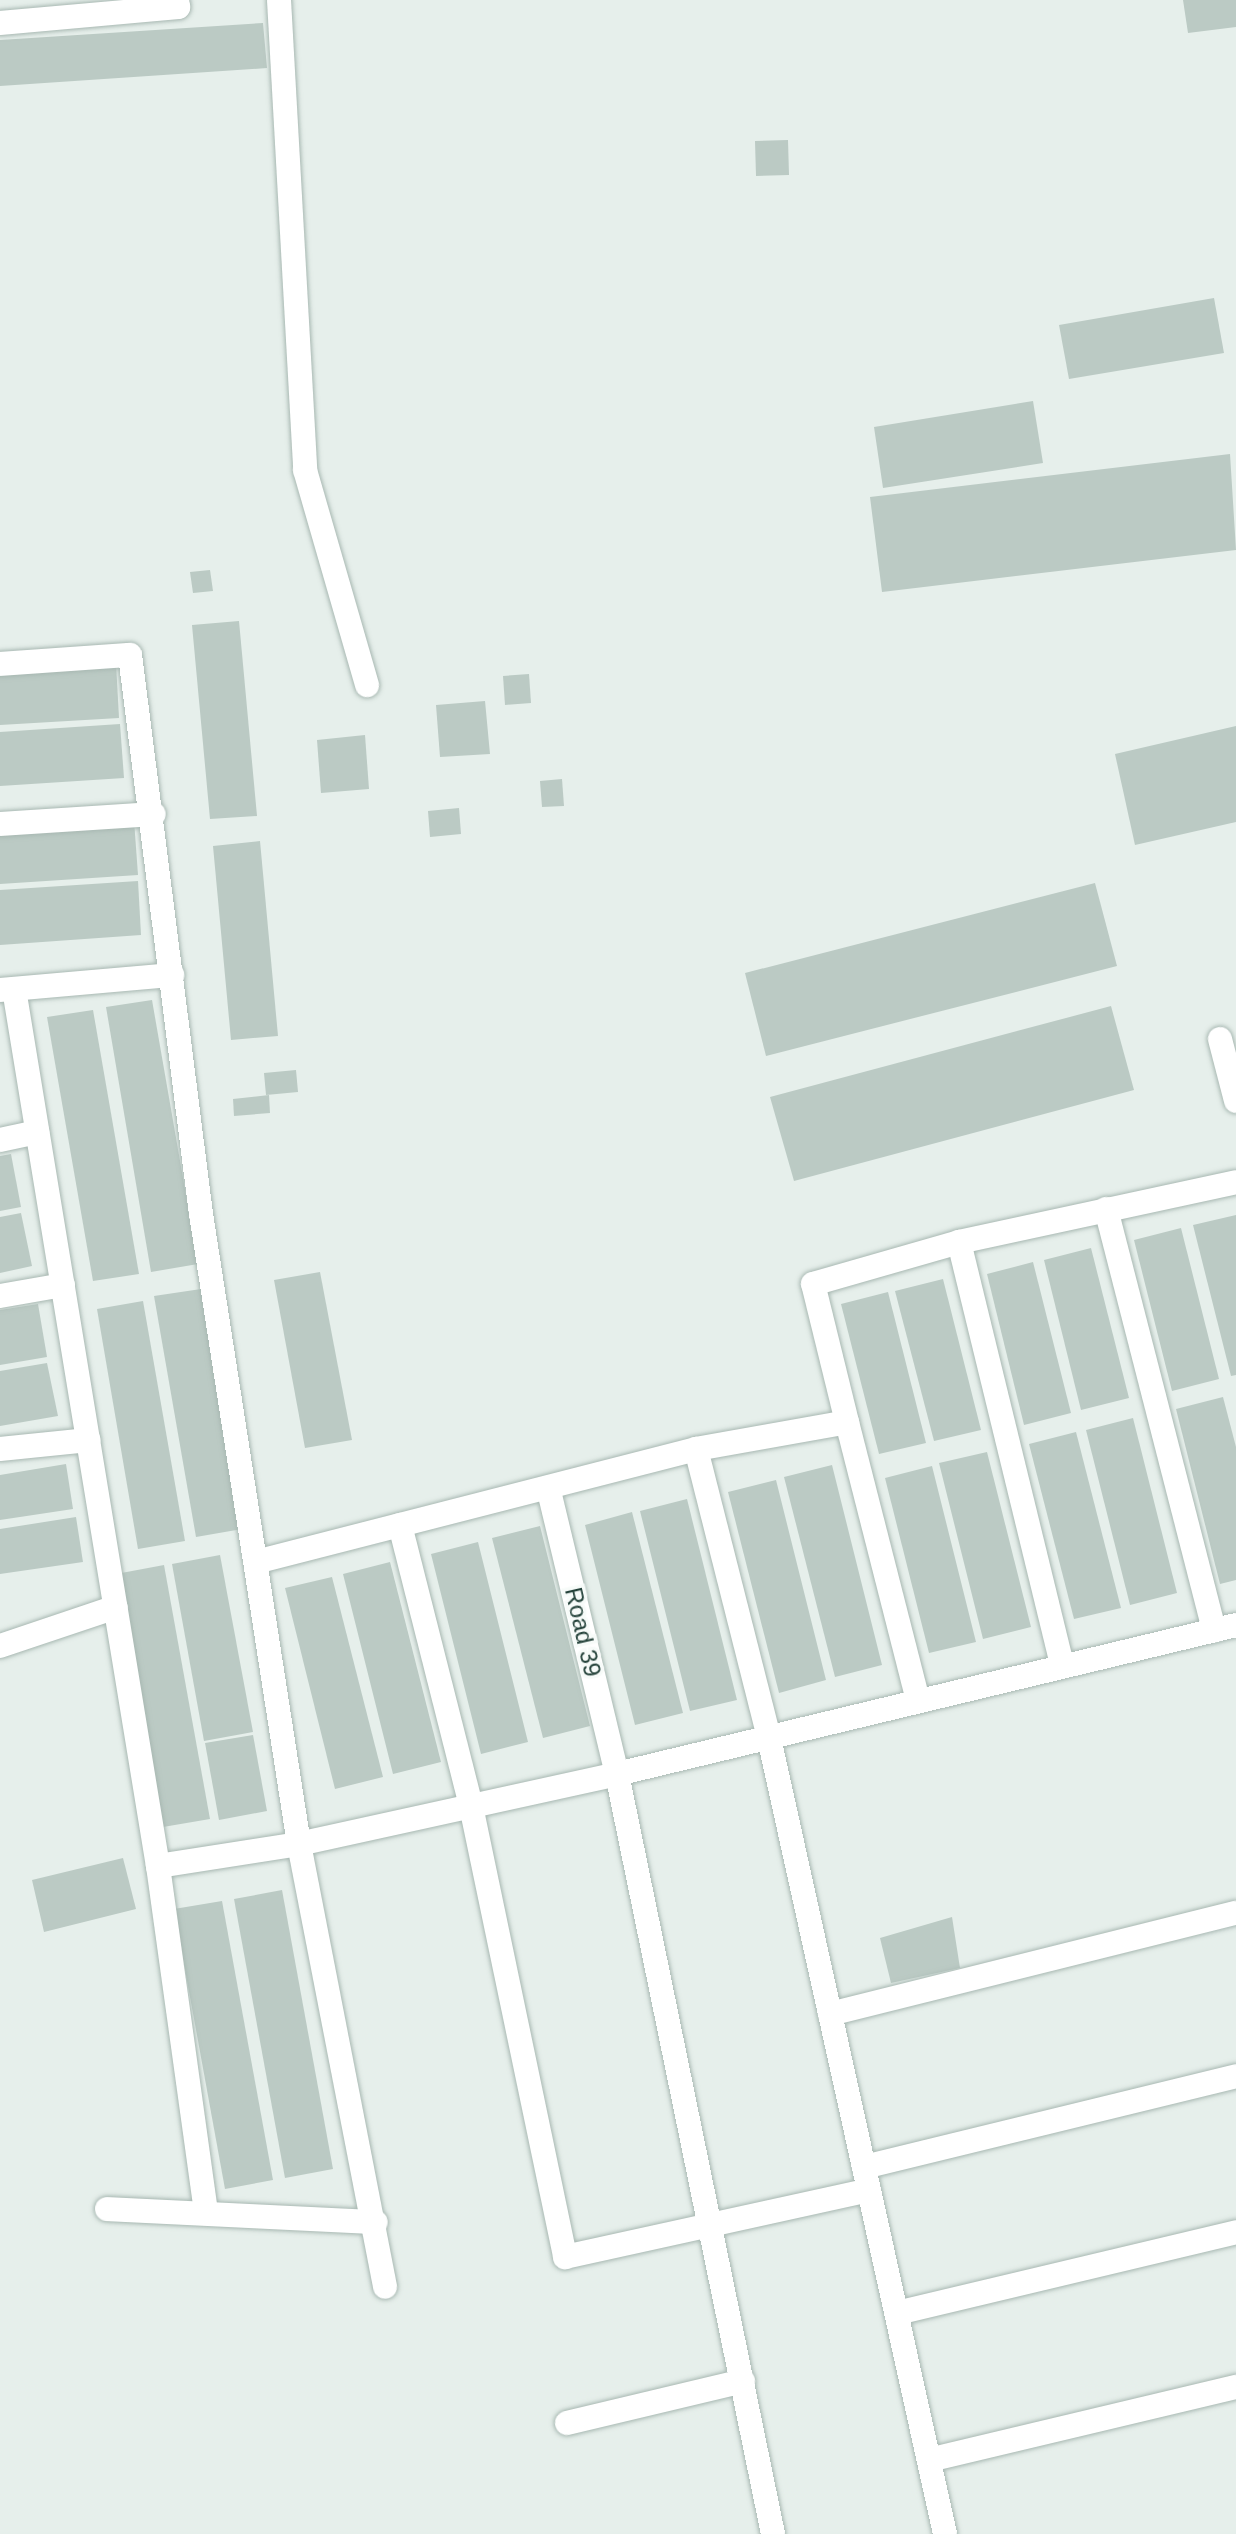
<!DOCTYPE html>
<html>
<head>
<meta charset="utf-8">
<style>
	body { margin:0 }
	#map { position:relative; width:1236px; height:2534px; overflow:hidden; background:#e6efeb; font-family:Helvetica,sans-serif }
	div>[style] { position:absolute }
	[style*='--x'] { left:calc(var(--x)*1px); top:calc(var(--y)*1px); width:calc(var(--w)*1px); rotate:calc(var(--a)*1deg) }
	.building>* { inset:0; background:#bbcac4 }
	.roads { filter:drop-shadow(0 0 2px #a8b8b2) drop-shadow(0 0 2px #a8b8b2) }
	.street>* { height:24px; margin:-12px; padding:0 12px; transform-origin:12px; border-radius:12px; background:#fff }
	span { translate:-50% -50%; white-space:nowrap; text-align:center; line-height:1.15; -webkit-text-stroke:7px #f7fbf9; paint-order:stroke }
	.street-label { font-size:24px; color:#24423a }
</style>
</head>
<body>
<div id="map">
	<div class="building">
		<div style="clip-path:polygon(1183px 0,1236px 0,1236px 27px,1188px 33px)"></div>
		<div style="clip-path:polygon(263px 23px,267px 68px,0 86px,0 40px)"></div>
		<div style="clip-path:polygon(788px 140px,789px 175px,756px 176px,755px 141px)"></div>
		<div style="clip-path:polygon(1214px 298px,1224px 353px,1069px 379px,1059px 325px)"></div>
		<div style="clip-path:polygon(1033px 401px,1043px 463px,883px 488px,874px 427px)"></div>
		<div style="clip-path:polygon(1230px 454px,1236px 550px,882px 592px,870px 497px)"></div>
		<div style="clip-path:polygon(210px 570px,213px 591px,193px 593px,190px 572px)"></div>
		<div style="clip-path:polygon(239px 621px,257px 816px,210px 819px,192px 625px)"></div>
		<div style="clip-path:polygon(116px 663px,119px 718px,0 725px,0 671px)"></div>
		<div style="clip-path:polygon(529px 674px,531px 703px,505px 705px,503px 676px)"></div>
		<div style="clip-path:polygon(485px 701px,490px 754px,440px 757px,436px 705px)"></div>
		<div style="clip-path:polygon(120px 724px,124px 778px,0 786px,0 732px)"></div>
		<div style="clip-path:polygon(1236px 726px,1236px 822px,1135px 845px,1115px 754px)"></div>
		<div style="clip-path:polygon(365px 735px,369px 789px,321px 793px,317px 740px)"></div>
		<div style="clip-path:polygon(562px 779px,564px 806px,542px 807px,540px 781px)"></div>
		<div style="clip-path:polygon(459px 808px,461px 834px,430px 837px,428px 811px)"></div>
		<div style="clip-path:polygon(134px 820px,138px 875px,0 884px,0 829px)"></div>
		<div style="clip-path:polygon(260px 841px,278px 1036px,231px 1040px,213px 846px)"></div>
		<div style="clip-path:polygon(138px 881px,141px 935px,0 945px,0 890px)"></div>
		<div style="clip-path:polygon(1095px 883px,1117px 966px,766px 1056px,745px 973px)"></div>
		<div style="clip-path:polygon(152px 1000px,198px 1264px,151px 1272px,106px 1007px)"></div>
		<div style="clip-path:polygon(1111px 1006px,1134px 1090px,794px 1181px,770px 1097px)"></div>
		<div style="clip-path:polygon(93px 1010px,139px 1274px,93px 1281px,47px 1017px)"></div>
		<div style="clip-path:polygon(296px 1070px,298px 1092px,266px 1095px,264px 1073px)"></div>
		<div style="clip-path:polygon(269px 1095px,270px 1113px,234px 1116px,233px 1099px)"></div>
		<div style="clip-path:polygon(11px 1154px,21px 1207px,0 1211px,0 1156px)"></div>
		<div style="clip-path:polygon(21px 1213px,32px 1266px,0 1273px,0 1217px)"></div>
		<div style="clip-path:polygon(1236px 1215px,1236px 1375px,1231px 1376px,1193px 1225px)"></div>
		<div style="clip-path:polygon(1181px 1228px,1219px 1379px,1172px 1391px,1134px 1240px)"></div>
		<div style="clip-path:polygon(1091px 1248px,1129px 1398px,1081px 1410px,1044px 1260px)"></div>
		<div style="clip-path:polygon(1033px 1262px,1071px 1413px,1024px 1425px,987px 1274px)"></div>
		<div style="clip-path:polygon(320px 1272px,352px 1440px,305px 1448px,274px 1280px)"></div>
		<div style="clip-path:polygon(943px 1279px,981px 1430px,934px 1441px,895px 1291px)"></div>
		<div style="clip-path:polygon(201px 1289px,242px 1529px,196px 1537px,154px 1296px)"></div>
		<div style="clip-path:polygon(888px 1292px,926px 1443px,879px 1454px,841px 1304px)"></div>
		<div style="clip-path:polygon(143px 1301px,185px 1541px,138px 1549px,97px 1309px)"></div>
		<div style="clip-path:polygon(38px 1304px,47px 1357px,0 1365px,0 1310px)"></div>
		<div style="clip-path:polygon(47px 1363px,58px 1416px,0 1426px,0 1371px)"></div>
		<div style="clip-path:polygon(1223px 1397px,1236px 1447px,1236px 1580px,1220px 1584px,1176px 1409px)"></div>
		<div style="clip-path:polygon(1133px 1418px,1177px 1593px,1130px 1605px,1086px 1430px)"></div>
		<div style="clip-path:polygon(1076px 1432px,1121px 1608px,1074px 1619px,1029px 1444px)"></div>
		<div style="clip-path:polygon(987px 1452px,1031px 1627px,983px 1639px,939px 1463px)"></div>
		<div style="clip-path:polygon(66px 1464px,73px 1509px,0 1520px,0 1475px)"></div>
		<div style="clip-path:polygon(832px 1465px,882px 1665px,835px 1677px,784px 1477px)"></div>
		<div style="clip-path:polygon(932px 1466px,976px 1642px,929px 1653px,885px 1478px)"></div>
		<div style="clip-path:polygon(776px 1480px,826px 1680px,779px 1693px,728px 1492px)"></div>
		<div style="clip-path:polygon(687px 1499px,737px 1700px,690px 1711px,640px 1511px)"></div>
		<div style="clip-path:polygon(632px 1512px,683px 1713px,635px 1725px,585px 1525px)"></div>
		<div style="clip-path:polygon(76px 1517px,83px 1562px,0 1574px,0 1529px)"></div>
		<div style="clip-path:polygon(540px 1526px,590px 1726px,543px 1738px,492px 1538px)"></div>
		<div style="clip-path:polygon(478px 1542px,528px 1742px,481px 1754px,431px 1554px)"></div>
		<div style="clip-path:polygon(220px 1555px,253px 1732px,204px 1741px,172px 1564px)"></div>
		<div style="clip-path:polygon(390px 1562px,441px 1762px,393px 1774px,343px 1574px)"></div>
		<div style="clip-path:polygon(164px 1565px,210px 1819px,163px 1827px,116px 1574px)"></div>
		<div style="clip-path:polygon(332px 1577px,383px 1777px,335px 1789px,285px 1588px)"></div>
		<div style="clip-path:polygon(253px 1735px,267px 1811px,219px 1820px,205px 1743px)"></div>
		<div style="clip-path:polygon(123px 1858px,136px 1909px,44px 1932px,32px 1880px)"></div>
		<div style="clip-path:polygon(282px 1890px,333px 2169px,285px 2178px,234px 1899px)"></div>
		<div style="clip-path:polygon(222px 1901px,273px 2180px,225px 2189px,174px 1909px)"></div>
		<div style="clip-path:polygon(952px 1917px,960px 1968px,891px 1983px,880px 1938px)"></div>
	</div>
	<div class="roads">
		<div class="street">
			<div style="--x:279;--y:0;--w:471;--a:86.8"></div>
			<div style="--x:305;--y:470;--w:224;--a:73.9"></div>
			<div style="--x:0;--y:23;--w:179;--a:-5.1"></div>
			<div style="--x:178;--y:7;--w:7;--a:-98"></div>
			<div style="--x:0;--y:664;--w:130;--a:-4"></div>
			<div style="--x:130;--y:655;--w:563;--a:82.76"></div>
			<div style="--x:201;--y:1214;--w:638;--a:81.16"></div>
			<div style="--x:299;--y:1844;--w:451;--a:79"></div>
			<div style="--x:0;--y:824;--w:154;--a:-3.7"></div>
			<div style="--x:14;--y:989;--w:889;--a:80.68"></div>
			<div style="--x:158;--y:1866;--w:350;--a:82.1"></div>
			<div style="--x:0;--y:990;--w:173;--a:-5"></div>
			<div style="--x:1220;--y:1039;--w:64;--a:75.5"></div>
			<div style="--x:0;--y:1140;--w:38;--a:-12"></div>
			<div style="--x:1106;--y:1209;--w:435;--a:75.6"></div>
			<div style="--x:959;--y:1242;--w:435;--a:76.3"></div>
			<div style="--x:0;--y:1296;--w:64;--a:-9.9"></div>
			<div style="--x:847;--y:1422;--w:284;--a:75.7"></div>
			<div style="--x:0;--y:1449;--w:89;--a:-5.8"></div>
			<div style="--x:696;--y:1449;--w:298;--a:75.8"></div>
			<div style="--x:769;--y:1738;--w:815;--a:77.53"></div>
			<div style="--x:549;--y:1491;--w:291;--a:76.5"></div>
			<div style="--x:617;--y:1774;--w:776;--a:78.4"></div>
			<div style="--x:400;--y:1525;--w:290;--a:75.8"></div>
			<div style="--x:471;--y:1806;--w:461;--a:78.2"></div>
			<div style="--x:565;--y:2257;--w:311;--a:-12.4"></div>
			<div style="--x:260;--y:1561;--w:450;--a:-14.4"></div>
			<div style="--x:696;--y:1449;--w:153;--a:-10.1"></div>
			<div style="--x:847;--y:1422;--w:142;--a:-103.8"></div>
			<div style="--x:813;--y:1284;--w:152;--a:-16"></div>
			<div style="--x:959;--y:1242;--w:283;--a:-12.2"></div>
			<div style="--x:0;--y:1646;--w:122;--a:-18.6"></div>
			<div style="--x:158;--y:1866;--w:143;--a:-8.9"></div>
			<div style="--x:299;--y:1844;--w:326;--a:-12.4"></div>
			<div style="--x:617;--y:1774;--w:637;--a:-13.53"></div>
			<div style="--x:830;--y:2014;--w:418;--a:-14"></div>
			<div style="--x:864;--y:2167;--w:383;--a:-13.7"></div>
			<div style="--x:107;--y:2209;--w:269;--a:2.8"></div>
			<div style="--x:897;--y:2313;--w:349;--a:-13.4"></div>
			<div style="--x:567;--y:2423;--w:181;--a:-13.4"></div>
			<div style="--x:929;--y:2460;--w:316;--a:-13.4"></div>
		</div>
	</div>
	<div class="street-label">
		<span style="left:583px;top:1632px;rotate:77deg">Road 39</span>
	</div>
</div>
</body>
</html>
